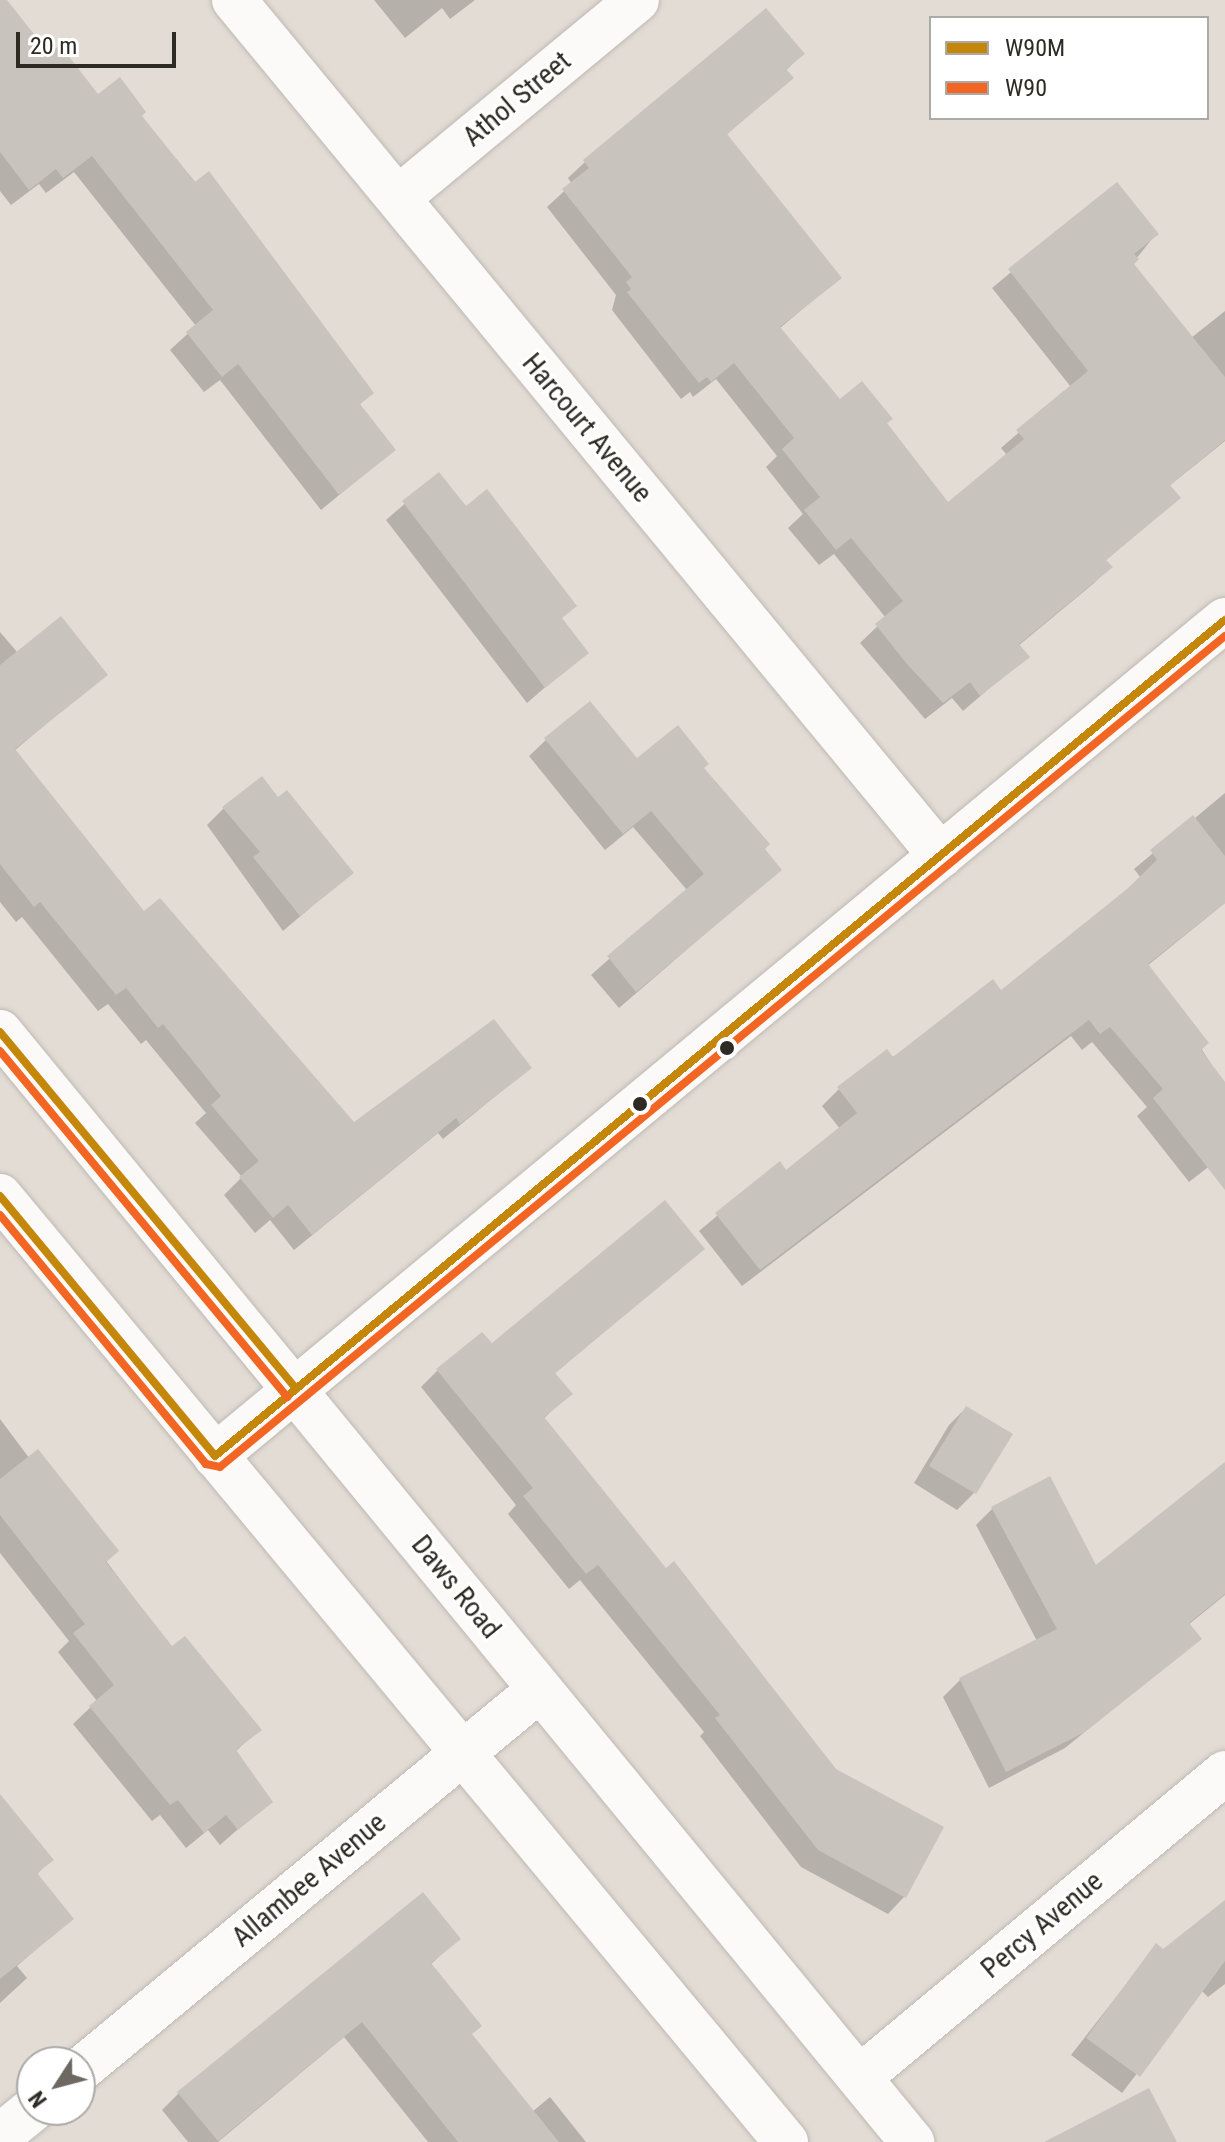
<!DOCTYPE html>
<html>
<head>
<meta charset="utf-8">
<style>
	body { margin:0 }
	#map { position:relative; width:1225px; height:2142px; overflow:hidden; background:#e3dcd5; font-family:"Roboto Condensed",sans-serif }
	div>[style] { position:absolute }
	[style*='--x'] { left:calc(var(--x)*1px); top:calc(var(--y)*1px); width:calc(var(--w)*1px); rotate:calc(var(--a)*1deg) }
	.shadow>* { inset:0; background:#0003 }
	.building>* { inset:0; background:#c9c3bd }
	.roads { filter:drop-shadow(0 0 2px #beb9b3) drop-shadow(0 0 2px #beb9b3) }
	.minor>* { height:44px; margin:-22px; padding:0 22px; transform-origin:22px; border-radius:22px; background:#fbfaf9 }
	.secondary>* { height:44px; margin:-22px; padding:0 22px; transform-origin:22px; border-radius:22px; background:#fbfaf9 }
	.bus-1>* { height:8px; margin:-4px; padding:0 4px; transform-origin:4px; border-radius:4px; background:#c58709 }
	.bus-2>* { height:8px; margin:-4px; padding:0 4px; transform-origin:4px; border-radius:4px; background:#f26522 }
	.dots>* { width:22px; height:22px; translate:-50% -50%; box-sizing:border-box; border:4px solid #fff; border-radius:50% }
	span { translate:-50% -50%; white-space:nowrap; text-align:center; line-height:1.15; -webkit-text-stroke:6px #fff; paint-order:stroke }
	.street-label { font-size:28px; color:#2e2a24 }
	.legend { position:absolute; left:929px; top:16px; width:280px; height:104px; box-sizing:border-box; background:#fff; border:2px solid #abaaa7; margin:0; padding:10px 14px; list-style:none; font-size:24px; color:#2e2a24 }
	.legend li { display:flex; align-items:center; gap:16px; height:40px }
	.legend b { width:40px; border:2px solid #abaaa7 }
	.north { position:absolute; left:16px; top:2046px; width:80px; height:80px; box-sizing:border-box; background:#fff; border:2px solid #abaaa7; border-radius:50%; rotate:234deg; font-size:22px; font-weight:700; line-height:32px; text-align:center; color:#2e2a24 }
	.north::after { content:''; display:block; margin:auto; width:28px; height:36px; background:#6d6862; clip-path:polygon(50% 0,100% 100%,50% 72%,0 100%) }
	.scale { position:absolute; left:16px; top:32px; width:160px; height:36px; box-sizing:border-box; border:4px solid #2e2a24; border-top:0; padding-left:10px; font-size:24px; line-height:28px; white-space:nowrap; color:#2e2a24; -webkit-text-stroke:6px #fff; paint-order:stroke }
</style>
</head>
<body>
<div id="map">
	<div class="shadow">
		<div style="clip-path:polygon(0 0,49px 56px,98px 96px,140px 116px,372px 393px,359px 405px,394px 450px,321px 510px,220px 380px,204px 392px,170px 350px,196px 326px,74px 172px,46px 193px,39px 184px,11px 205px,0 191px)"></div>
		<div style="clip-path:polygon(374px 0,475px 0,450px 19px,442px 8px,405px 38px)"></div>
		<div style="clip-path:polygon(803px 54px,785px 71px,791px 78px,725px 136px,839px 278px,779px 329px,840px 401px,884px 424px,948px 505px,1007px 455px,1001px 448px,1071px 387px,992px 288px,1116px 185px,1156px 234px,1132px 264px,1191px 338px,1225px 311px,1225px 441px,1169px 486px,1179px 498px,1105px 561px,1110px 567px,1093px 584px,1018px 646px,1027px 656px,963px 711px,952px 698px,925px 719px,860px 643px,886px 618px,834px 554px,819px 565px,788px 528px,803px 514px,766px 467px,777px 456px,716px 379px,693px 397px,690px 392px,681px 399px,612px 310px,616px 295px,547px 207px,572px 184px,568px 178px,585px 162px)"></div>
		<div style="clip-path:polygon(439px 474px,586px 652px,527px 703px,386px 520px)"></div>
		<div style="clip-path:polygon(0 632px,18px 653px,105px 674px,14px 751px,144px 914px,354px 1125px,530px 1068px,443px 1139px,438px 1133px,294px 1250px,270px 1220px,255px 1233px,224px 1195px,242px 1177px,195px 1123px,206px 1113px,146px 1040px,141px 1044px,108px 1004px,98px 1011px,22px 917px,16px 922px,0 902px)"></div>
		<div style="clip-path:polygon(546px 740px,637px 760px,702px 768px,779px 870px,619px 1008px,591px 975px,687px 890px,633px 827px,605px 850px,529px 756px)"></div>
		<div style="clip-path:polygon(1225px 793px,1225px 903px,1147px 966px,1225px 1085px,1225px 1154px,1189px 1182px,1137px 1116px,1147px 1107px,1092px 1042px,1082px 1050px,1071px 1036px,742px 1286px,699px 1231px,779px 1164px,786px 1173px,840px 1129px,822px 1106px,839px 1089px,1001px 992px,1141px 878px,1134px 869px)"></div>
		<div style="clip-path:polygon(278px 799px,351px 873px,283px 931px,207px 825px,224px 808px)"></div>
		<div style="clip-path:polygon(703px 1249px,554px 1374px,570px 1394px,543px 1419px,666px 1571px,904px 1897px,888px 1914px,801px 1867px,700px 1736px,704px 1732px,580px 1580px,569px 1589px,508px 1514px,516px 1505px,421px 1387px,438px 1370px)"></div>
		<div style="clip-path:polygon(966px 1408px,974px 1493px,957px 1510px,914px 1483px,949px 1425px)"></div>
		<div style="clip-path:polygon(0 1419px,172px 1649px,259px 1729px,235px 1752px,270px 1801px,220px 1845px,208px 1830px,186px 1848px,160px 1815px,152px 1821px,73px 1724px,97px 1701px,58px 1652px,69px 1641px,0 1553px)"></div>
		<div style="clip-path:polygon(1225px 1489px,1225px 1595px,1188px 1625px,1199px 1639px,1065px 1748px,989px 1788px,943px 1697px,960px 1680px,1037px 1641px,976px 1525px,993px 1508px,1096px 1568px)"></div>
		<div style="clip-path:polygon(0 1811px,51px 1860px,36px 1875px,71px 1919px,17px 1966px,27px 1978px,0 2003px)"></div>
		<div style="clip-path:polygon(1225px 1903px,1225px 1984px,1208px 1997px,1201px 1990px,1122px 2093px,1071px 2055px,1156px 1946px,1163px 1951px)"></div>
		<div style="clip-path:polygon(458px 1939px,430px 1965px,470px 2035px,532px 2112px,550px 2097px,586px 2142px,428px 2142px,344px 2037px,218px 2142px,188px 2142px,162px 2110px,179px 2093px)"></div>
	</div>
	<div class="building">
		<div style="clip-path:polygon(0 0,7px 0,49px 53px,60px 45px,98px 94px,120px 77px,146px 112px,142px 116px,195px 182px,209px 171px,374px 393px,360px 404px,396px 450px,339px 495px,238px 364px,222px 377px,186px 332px,213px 310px,92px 156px,63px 178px,56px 169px,29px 190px,0 152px)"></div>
		<div style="clip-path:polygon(766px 8px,805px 54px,786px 69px,794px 78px,727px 134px,842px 278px,780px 327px,840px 399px,862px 381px,893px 419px,887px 423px,948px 502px,1024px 439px,1016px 430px,1088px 371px,1008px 269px,1117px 182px,1159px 234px,1134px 254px,1139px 259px,1134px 264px,1225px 377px,1225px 440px,1170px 485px,1181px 498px,1106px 560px,1113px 567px,1019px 644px,1030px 657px,980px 696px,970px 682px,943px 703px,907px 664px,875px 624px,903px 601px,851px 538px,836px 550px,804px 510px,820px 497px,782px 449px,794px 438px,734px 363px,711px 382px,707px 377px,699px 383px,627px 292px,631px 289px,626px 282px,632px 277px,562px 189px,589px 168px,583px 160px)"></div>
		<div style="clip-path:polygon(439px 472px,466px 506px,487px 489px,577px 606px,562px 618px,589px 653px,545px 688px,402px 501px)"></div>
		<div style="clip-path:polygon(61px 616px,108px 675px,15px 749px,144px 911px,160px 898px,354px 1122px,494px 1019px,532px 1068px,460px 1124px,456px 1118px,312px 1235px,288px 1205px,273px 1218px,239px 1177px,259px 1161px,211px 1105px,221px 1096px,163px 1024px,158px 1028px,126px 988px,116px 995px,40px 902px,34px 907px,0 864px,0 665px)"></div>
		<div style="clip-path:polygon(590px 701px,637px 758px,678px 725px,709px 764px,704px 768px,770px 844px,765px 849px,782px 870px,636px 992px,607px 956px,704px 874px,651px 811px,623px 834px,544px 738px)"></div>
		<div style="clip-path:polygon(262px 776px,278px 797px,287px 790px,354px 873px,300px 916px,253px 857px,260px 852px,222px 807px)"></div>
		<div style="clip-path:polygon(1193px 815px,1225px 856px,1225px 903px,1148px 964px,1209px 1043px,1201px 1050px,1225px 1082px,1225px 1190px,1153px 1098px,1163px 1089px,1110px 1027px,1100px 1034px,1089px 1020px,760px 1270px,715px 1213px,780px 1161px,786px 1170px,857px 1113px,837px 1087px,887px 1049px,893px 1057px,993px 979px,1001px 990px,1126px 890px,1157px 860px,1150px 850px)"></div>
		<div style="clip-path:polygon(665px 1200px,705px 1249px,555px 1373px,573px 1394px,544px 1417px,666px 1568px,674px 1561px,836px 1769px,944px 1827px,906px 1898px,818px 1850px,715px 1718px,720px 1715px,598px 1565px,586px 1574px,523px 1496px,533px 1488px,436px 1369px,482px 1332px,492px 1343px)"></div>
		<div style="clip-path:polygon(966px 1406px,1013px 1434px,976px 1494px,929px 1466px)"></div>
		<div style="clip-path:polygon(38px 1449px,119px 1551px,106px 1562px,172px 1646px,185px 1636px,262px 1730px,236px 1750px,273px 1802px,238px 1830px,226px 1815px,204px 1833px,178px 1800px,170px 1805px,89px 1706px,114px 1685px,73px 1633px,85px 1624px,0 1515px,0 1479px)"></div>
		<div style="clip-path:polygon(1225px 1462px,1225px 1594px,1189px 1623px,1202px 1639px,1085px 1732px,1006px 1772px,959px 1678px,1057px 1629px,991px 1507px,1050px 1476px,1096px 1565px)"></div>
		<div style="clip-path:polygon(0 1794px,54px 1860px,37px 1873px,74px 1919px,0 1979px)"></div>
		<div style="clip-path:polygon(423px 1892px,461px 1939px,431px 1963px,482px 2026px,472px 2034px,559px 2142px,458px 2142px,362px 2022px,218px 2141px,177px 2092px)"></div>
		<div style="clip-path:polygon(1225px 1900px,1225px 1961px,1140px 2077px,1086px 2038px,1156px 1943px,1163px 1949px)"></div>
		<div style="clip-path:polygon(1149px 2088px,1177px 2142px,1044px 2142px)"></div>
	</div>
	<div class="roads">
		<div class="minor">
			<div style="--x:234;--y:0;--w:1110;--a:50.45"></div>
			<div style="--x:398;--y:198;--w:310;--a:-39.6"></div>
			<div style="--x:215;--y:1456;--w:1311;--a:-39.62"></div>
			<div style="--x:80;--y:2070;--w:596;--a:-39.62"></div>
			<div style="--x:860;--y:2077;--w:475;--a:-39.8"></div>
			<div style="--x:0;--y:2136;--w:41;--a:-39.1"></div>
		</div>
		<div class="secondary">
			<div style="--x:0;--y:1032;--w:1437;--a:50.59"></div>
			<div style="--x:0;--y:1196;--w:1230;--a:50.28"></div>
		</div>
	</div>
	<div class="bus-1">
		<div style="--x:0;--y:1032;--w:464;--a:50.3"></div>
		<div style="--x:0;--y:1196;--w:337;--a:50.4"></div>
		<div style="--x:215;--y:1456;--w:1311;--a:-39.62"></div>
	</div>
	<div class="bus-2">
		<div style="--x:0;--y:1051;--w:450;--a:50.3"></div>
		<div style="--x:0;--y:1215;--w:323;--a:50.4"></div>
		<div style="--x:206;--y:1464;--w:14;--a:12"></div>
		<div style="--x:220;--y:1467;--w:1304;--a:-39.59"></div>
	</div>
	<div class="dots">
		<div style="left:727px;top:1048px;background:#2e2a24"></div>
		<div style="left:640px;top:1104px;background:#2e2a24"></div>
	</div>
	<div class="street-label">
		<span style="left:517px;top:99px;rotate:-40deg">Athol Street</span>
		<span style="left:587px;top:428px;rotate:50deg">Harcourt Avenue</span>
		<span style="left:456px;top:1587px;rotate:51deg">Daws Road</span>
		<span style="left:309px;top:1880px;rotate:-40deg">Allambee Avenue</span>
		<span style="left:1042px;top:1925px;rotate:-40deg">Percy Avenue</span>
	</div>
	<ul class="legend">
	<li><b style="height:10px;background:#c58709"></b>W90M</li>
	<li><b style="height:10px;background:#f26522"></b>W90</li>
	</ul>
	<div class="north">N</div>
	<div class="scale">20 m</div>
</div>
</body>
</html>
